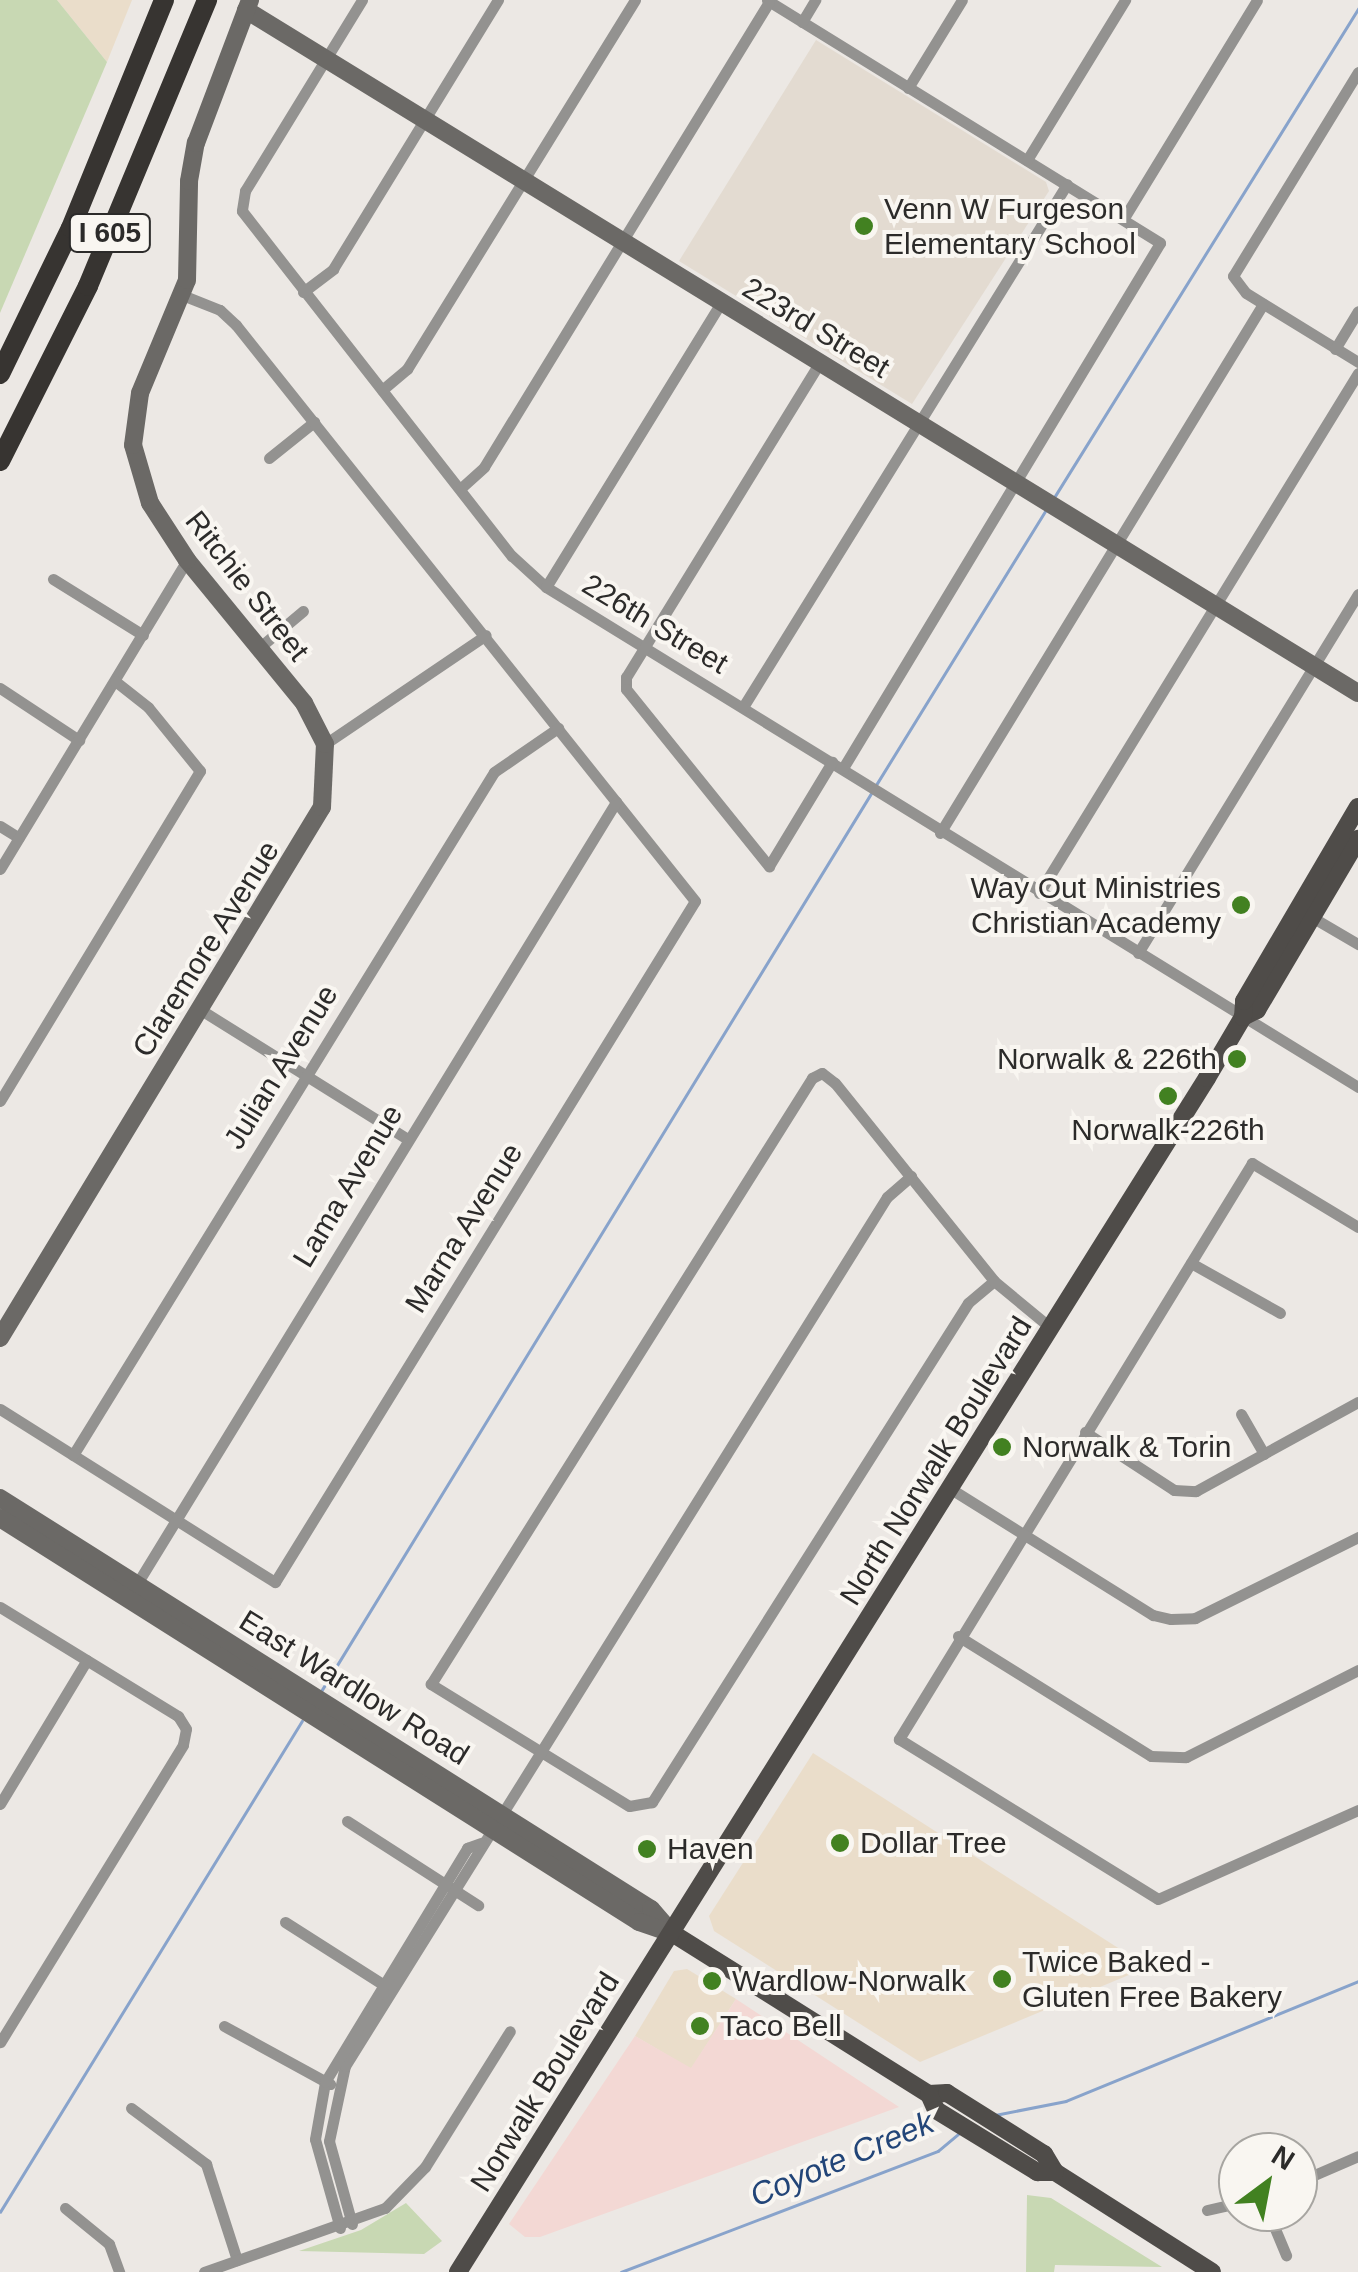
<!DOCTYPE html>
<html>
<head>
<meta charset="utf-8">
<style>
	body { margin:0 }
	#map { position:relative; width:1358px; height:2272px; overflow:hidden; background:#ece8e4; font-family:Helvetica,sans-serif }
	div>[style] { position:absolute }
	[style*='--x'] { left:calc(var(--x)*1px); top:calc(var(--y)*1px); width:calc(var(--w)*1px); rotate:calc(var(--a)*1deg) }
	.commercial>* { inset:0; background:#eaddca }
	.industrial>* { inset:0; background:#f3d8d4 }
	.built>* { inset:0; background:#e3dbd1 }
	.green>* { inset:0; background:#c8d8b3 }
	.stream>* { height:2.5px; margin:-1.25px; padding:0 1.25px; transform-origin:1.25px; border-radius:1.25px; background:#88a3cb }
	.street>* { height:11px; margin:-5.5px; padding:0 5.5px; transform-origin:5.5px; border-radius:5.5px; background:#939290 }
	.secondary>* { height:18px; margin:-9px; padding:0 9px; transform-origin:9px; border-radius:9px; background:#6b6966 }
	.primary>* { height:18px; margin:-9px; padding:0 9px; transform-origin:9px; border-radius:9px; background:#4f4c49 }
	.highway>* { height:20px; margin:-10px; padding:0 10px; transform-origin:10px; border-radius:10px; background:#373431 }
	.dots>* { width:28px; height:28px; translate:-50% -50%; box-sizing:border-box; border:5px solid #f9f6f1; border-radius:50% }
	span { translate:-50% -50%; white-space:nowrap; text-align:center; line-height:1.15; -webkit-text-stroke:8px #f9f6f1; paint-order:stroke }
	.shield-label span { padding:2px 8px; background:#f9f6f1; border:2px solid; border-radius:8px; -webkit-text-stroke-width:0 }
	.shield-label { font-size:28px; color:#2c2b2a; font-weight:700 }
	.poi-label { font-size:30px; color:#2c2b2a }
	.left { translate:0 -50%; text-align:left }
	.right { translate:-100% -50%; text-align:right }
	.street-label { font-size:30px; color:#2c2b2a }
	.water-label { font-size:32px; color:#224578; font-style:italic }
	.north { position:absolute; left:1218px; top:2132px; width:100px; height:100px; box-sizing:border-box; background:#f9f6f1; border:2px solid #a7a5a1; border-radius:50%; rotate:32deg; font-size:28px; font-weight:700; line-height:40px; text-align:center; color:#2c2b2a }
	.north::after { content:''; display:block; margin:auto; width:35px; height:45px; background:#428121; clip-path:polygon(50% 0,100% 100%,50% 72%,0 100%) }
</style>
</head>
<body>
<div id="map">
	<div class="commercial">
		<div style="clip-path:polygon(57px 0,132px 0,107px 62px)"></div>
		<div style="clip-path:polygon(813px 1753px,1148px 1967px,920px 2062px,714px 1931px,709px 1916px)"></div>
		<div style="clip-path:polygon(687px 1969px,736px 1999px,691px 2069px,635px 2036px,674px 1971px)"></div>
	</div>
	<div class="industrial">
		<div style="clip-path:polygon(736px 1999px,899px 2107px,540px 2237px,525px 2237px,509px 2224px,635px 2036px,691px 2068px)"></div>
	</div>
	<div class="built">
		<div style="clip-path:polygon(816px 40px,1046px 182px,1049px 191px,912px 404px,679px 261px)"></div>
	</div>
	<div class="green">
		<div style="clip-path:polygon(0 0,57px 0,107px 62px,0 313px)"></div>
		<div style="clip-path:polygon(1027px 2195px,1051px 2198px,1162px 2267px,1055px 2265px,1054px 2272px,1026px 2272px)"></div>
		<div style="clip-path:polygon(406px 2203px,442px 2241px,424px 2254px,299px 2251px,361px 2230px)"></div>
	</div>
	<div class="stream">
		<div style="--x:1055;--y:496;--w:574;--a:-58.11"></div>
		<div style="--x:876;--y:785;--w:322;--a:-58.3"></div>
		<div style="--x:320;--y:1693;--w:1057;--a:-58.51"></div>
		<div style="--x:995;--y:2115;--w:72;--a:-11.2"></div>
		<div style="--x:1066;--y:2101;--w:316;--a:-22.3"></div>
		<div style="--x:0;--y:2212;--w:576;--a:-58.41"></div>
		<div style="--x:621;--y:2272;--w:339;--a:-20.9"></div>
		<div style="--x:938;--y:2151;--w:26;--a:-40"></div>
	</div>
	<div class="street">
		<div style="--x:362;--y:0;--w:224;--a:121.5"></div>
		<div style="--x:245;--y:191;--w:20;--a:99"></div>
		<div style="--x:242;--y:211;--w:438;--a:52"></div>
		<div style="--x:512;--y:556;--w:46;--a:42.4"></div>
		<div style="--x:546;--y:587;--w:954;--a:31.62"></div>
		<div style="--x:767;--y:0;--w:462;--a:31.7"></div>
		<div style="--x:1160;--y:243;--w:613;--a:121.12"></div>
		<div style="--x:802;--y:22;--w:26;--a:-59"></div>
		<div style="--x:1358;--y:72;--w:239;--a:121.5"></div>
		<div style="--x:1233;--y:276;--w:21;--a:53"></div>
		<div style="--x:1246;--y:293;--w:132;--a:31.6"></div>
		<div style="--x:908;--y:88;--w:103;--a:-58.5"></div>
		<div style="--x:1027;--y:160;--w:188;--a:-58.5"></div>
		<div style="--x:1124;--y:218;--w:255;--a:-58.6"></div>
		<div style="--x:303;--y:292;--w:38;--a:-37"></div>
		<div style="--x:333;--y:269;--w:316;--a:-58.5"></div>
		<div style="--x:1335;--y:349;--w:44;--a:-58.8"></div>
		<div style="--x:820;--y:362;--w:370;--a:121.6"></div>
		<div style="--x:626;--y:677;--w:12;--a:90"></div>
		<div style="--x:626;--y:689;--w:228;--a:51.1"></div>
		<div style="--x:769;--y:866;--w:122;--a:-58.8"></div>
		<div style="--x:382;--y:390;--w:33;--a:-40"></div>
		<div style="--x:407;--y:369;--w:434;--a:-58.3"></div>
		<div style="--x:269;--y:458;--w:58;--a:-38.7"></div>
		<div style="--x:461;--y:488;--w:31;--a:-42"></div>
		<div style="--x:484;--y:467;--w:545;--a:-58.5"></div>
		<div style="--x:53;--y:579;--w:106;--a:31.9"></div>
		<div style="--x:546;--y:587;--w:334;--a:-58.4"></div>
		<div style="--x:260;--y:647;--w:56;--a:-39.9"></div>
		<div style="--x:0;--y:688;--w:95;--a:33.4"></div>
		<div style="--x:743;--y:707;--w:615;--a:-58.22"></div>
		<div style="--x:325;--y:744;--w:194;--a:-34.1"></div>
		<div style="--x:0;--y:826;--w:22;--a:32"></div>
		<div style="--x:940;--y:833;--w:620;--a:-58.59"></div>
		<div style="--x:0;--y:869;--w:361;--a:-58.8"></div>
		<div style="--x:1039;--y:893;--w:610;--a:-58.47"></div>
		<div style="--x:1310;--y:916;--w:56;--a:30.3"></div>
		<div style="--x:1138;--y:953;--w:421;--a:-58.5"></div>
		<div style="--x:201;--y:1010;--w:242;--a:32"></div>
		<div style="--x:0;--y:1101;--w:386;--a:-58.8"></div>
		<div style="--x:200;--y:771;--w:82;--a:-129.1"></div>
		<div style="--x:148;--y:707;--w:42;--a:-141.8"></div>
		<div style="--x:1358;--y:1227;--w:124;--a:-148.9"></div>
		<div style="--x:1252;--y:1163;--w:676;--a:121.5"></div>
		<div style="--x:899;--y:1739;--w:304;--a:31.7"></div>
		<div style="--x:1158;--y:1899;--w:219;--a:-24"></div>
		<div style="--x:1191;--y:1263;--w:102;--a:29.3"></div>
		<div style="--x:994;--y:1281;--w:34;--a:140"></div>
		<div style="--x:968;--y:1303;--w:591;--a:122.34"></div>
		<div style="--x:652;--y:1802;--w:23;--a:170"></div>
		<div style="--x:629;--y:1806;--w:233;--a:-148.4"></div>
		<div style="--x:431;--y:1684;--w:716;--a:-57.84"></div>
		<div style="--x:812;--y:1078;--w:11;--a:-27"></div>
		<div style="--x:822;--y:1073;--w:16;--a:38"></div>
		<div style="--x:835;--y:1083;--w:254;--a:51.2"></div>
		<div style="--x:994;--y:1281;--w:75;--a:39.6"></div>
		<div style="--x:0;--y:1409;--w:325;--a:32.2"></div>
		<div style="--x:275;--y:1582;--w:800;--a:-58.34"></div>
		<div style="--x:695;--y:901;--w:737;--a:-128.55"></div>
		<div style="--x:236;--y:325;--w:22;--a:-137"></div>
		<div style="--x:220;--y:310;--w:41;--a:-158.5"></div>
		<div style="--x:1241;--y:1414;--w:46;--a:60.1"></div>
		<div style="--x:1085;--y:1432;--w:106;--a:33.1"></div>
		<div style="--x:1174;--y:1490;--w:22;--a:3"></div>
		<div style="--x:1196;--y:1491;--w:185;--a:-28.8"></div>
		<div style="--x:73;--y:1455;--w:802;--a:-58.35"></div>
		<div style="--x:494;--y:772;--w:78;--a:-34.5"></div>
		<div style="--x:951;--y:1489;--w:238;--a:32"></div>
		<div style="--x:1153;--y:1615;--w:18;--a:13"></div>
		<div style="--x:1171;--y:1619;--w:24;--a:-2"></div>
		<div style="--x:1195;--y:1618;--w:182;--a:-26.4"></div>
		<div style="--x:135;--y:1587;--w:921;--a:-58.5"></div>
		<div style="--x:0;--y:1607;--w:209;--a:31.5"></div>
		<div style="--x:178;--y:1716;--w:15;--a:58"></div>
		<div style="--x:186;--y:1729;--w:16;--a:101"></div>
		<div style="--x:183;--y:1745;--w:349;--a:121.6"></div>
		<div style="--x:958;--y:1636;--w:227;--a:31.9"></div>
		<div style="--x:1151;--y:1756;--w:35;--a:2"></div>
		<div style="--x:1186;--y:1757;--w:193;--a:-26.8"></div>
		<div style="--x:0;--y:1804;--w:168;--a:-58.9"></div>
		<div style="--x:347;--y:1821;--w:156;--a:32.7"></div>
		<div style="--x:285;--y:1922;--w:121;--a:32.5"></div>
		<div style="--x:224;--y:2026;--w:121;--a:28.7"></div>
		<div style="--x:131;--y:2108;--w:94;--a:36.7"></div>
		<div style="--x:206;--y:2164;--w:101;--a:72.1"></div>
		<div style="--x:1298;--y:2182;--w:65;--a:-23.4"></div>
		<div style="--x:65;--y:2208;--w:57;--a:39.3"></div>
		<div style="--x:109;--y:2244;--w:30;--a:70"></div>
		<div style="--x:1207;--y:2210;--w:32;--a:-13"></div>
		<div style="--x:1268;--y:2212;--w:47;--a:67.3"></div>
		<div style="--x:352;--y:2224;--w:86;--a:-105.5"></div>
		<div style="--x:329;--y:2141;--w:77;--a:-78"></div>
		<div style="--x:345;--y:2066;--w:1024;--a:-58.05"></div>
		<div style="--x:887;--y:1197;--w:32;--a:-41"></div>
		<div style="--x:340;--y:2228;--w:92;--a:-105.7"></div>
		<div style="--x:315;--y:2139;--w:58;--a:-80"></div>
		<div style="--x:325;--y:2082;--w:274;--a:-58.7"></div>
		<div style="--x:467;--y:1848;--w:15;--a:-20"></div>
		<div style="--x:204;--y:2272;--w:192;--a:-19.5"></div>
		<div style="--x:385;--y:2208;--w:57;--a:-45.7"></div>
		<div style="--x:425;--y:2167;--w:160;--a:-58"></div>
	</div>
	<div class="secondary">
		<div style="--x:246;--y:10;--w:1305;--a:31.56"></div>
		<div style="--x:0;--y:1338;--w:621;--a:-58.77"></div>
		<div style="--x:322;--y:807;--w:63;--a:-87.3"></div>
		<div style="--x:325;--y:744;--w:46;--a:-117.1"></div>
		<div style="--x:304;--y:703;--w:185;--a:-129.3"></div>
		<div style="--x:187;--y:560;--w:68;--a:-123"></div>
		<div style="--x:150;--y:503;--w:60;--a:-106.3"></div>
		<div style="--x:133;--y:445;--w:52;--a:-82.3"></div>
		<div style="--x:140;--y:393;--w:122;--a:-67.4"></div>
		<div style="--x:187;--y:280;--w:99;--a:-88.8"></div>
		<div style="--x:189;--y:181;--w:39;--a:-80"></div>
		<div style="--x:196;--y:143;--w:153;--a:-69.3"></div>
		<div style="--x:0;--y:1498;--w:770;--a:32.27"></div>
		<div style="--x:651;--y:1909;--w:32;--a:49"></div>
		<div style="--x:0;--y:1518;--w:756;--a:32.3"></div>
		<div style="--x:639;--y:1922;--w:34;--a:19"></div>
	</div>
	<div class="primary">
		<div style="--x:1243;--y:1017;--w:16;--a:-27"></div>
		<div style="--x:1257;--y:1010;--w:199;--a:-59.4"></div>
		<div style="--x:672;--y:1933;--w:303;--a:32.1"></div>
		<div style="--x:929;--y:2094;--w:18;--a:-3"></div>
		<div style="--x:947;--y:2093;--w:115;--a:32.2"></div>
		<div style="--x:1044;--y:2154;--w:21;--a:59"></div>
		<div style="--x:1055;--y:2172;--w:186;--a:32.5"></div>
		<div style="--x:929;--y:2094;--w:17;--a:66"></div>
		<div style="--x:936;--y:2110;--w:119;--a:31.5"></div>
		<div style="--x:1037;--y:2172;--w:18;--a:0"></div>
		<div style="--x:458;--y:2272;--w:1409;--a:-57.9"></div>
		<div style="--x:1207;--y:1078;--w:71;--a:-59.5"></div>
		<div style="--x:1243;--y:1017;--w:16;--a:-86"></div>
		<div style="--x:1244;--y:1001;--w:225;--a:-59.6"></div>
	</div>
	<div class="highway">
		<div style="--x:0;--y:374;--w:162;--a:-64.1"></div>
		<div style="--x:71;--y:228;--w:246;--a:-67.8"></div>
		<div style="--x:0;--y:461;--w:196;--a:-63.3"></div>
		<div style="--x:88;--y:286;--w:310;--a:-67.4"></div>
	</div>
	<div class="dots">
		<div style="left:864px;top:226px;background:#428121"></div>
		<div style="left:1241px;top:905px;background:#428121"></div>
		<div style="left:1237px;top:1059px;background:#428121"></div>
		<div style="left:1168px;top:1096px;background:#428121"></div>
		<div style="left:1002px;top:1447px;background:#428121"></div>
		<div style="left:840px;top:1843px;background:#428121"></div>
		<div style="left:647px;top:1849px;background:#428121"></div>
		<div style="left:1002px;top:1979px;background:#428121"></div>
		<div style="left:712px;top:1981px;background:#428121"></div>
		<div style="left:700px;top:2026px;background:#428121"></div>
	</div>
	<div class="shield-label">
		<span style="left:110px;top:233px">I 605</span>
	</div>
	<div class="poi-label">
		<span class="left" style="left:884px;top:226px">Venn W Furgeson<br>Elementary School</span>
		<span class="right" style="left:1221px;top:905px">Way Out Ministries<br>Christian Academy</span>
		<span class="right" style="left:1217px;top:1059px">Norwalk &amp; 226th</span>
		<span style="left:1168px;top:1130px">Norwalk-226th</span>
		<span class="left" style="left:1022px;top:1447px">Norwalk &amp; Torin</span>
		<span class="left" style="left:860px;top:1843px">Dollar Tree</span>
		<span class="left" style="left:667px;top:1849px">Haven</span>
		<span class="left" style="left:1022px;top:1979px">Twice Baked -<br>Gluten Free Bakery</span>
		<span class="left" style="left:732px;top:1981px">Wardlow-Norwalk</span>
		<span class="left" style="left:720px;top:2026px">Taco Bell</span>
	</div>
	<div class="street-label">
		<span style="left:816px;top:328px;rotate:31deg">223rd Street</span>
		<span style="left:247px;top:586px;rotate:52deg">Ritchie Street</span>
		<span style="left:655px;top:624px;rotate:31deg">226th Street</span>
		<span style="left:206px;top:949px;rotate:-58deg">Claremore Avenue</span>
		<span style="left:281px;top:1067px;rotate:-58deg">Julian Avenue</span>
		<span style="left:348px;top:1186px;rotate:-59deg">Lama Avenue</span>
		<span style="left:464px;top:1228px;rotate:-58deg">Marna Avenue</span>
		<span style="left:936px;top:1461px;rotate:-58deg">North Norwalk Boulevard</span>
		<span style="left:354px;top:1688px;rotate:32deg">East Wardlow Road</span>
		<span style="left:545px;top:2082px;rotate:-58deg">Norwalk Boulevard</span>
	</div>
	<div class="water-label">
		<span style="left:842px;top:2159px;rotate:-23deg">Coyote Creek</span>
	</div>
	<div class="north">N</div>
</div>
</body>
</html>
